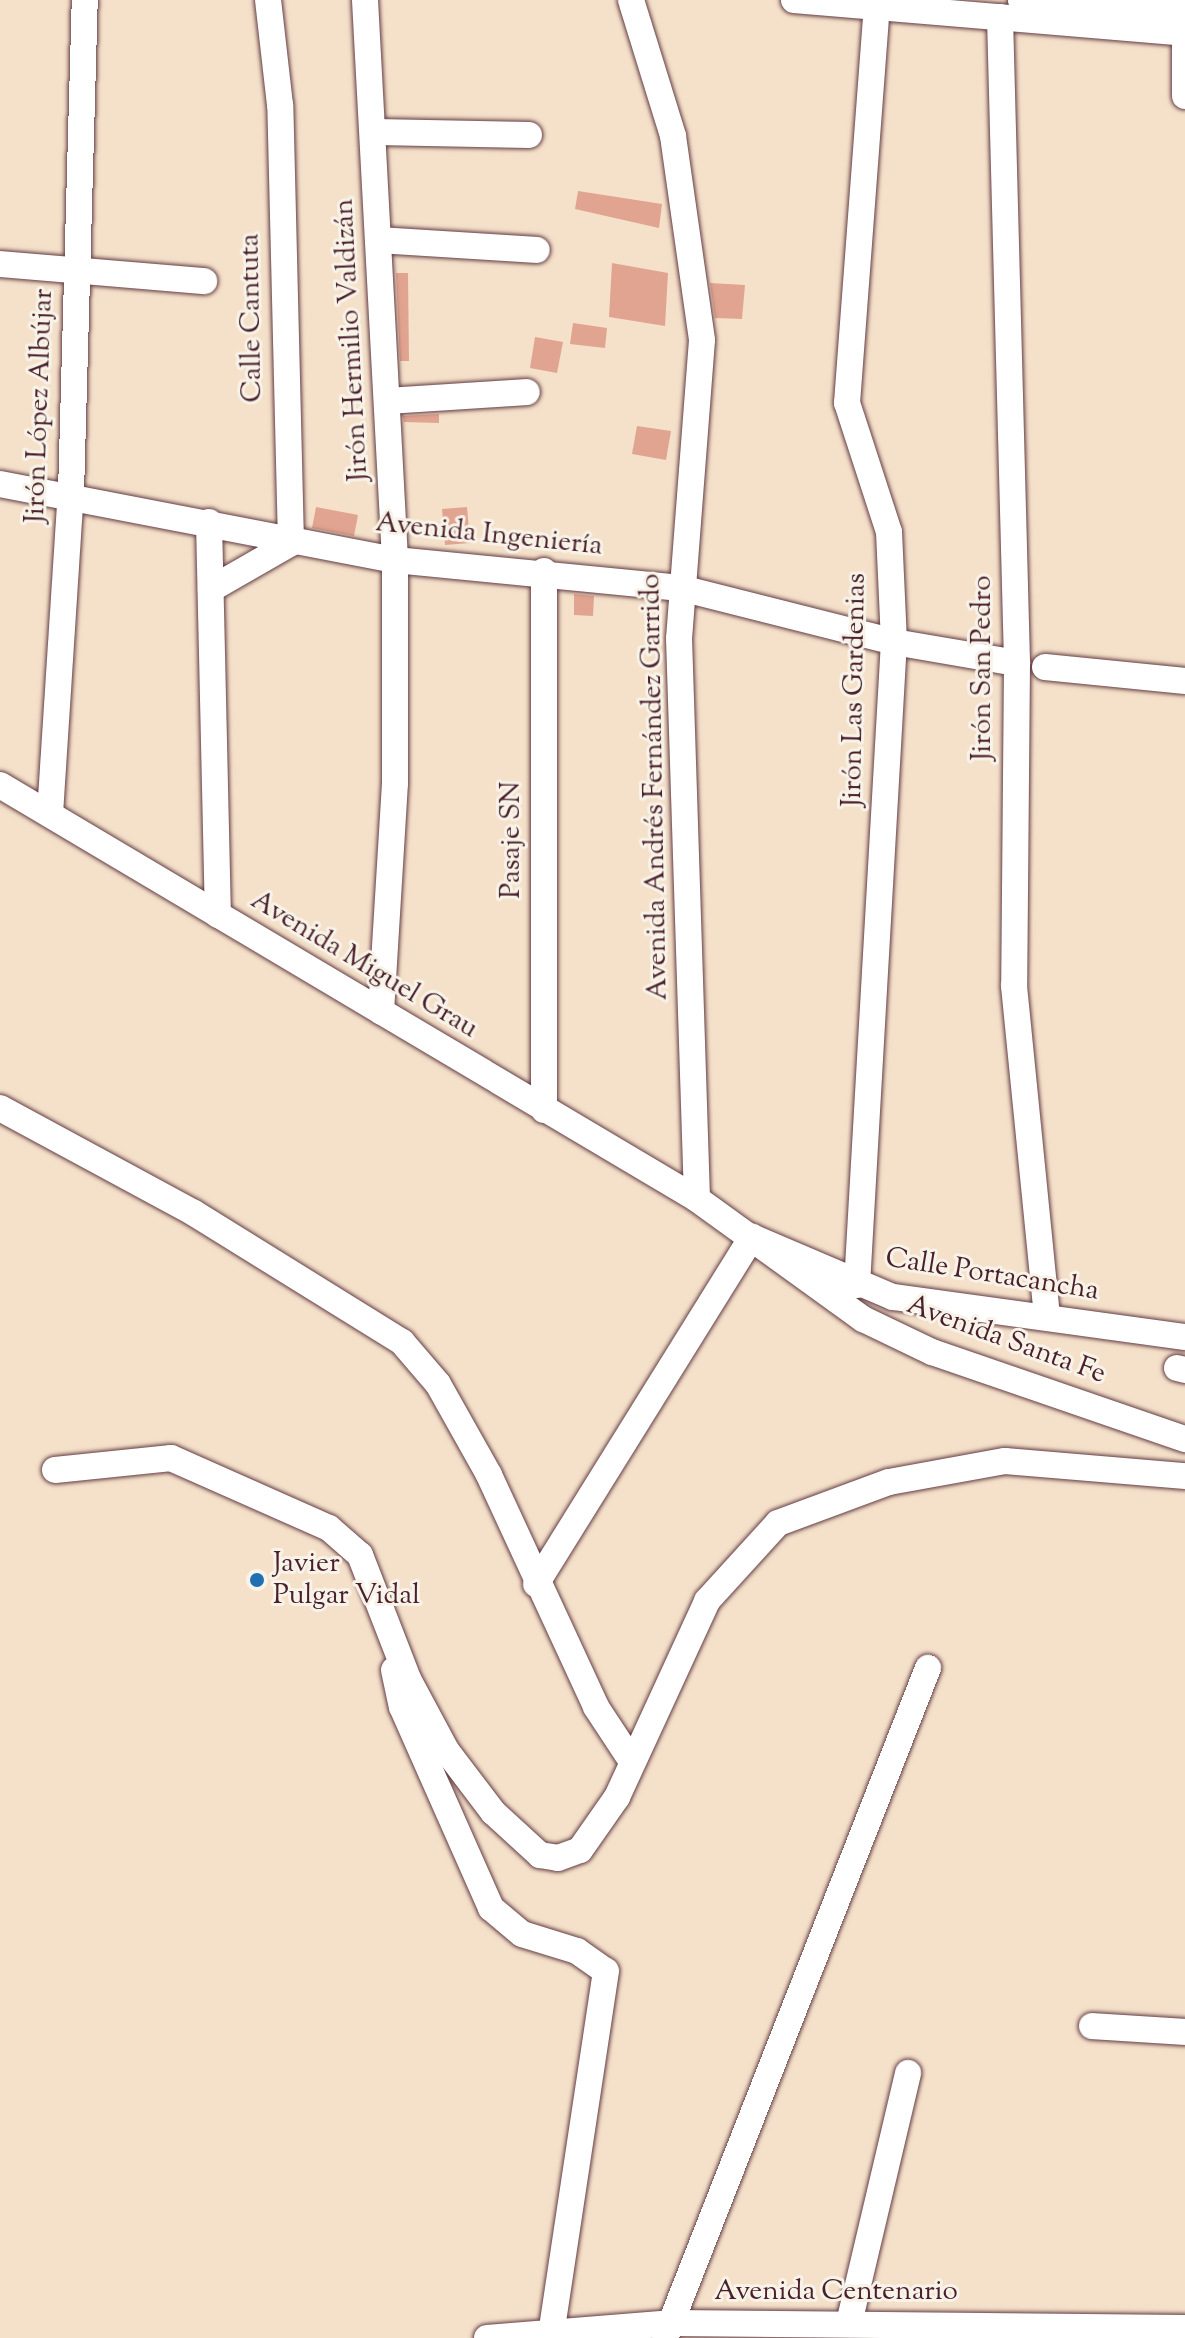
<!DOCTYPE html>
<html>
<head>
<meta charset="utf-8">
<style>
	body { margin:0 }
	#map { position:relative; width:1185px; height:2338px; overflow:hidden; background:#f5e1ca; font-family:"Sorts Mill Goudy",serif }
	div>[style] { position:absolute }
	[style*='--x'] { left:calc(var(--x)*1px); top:calc(var(--y)*1px); width:calc(var(--w)*1px); rotate:calc(var(--a)*1deg) }
	.building>* { inset:0; background:#e1a490 }
	.roads { filter:drop-shadow(0 0 2px #643c43) drop-shadow(0 0 2px #643c43) }
	.minor>* { height:26px; margin:-13px; padding:0 13px; transform-origin:13px; border-radius:13px; background:#fff }
	.dots>* { width:22px; height:22px; translate:-50% -50%; box-sizing:border-box; border:4px solid #f7f3e8; border-radius:50% }
	span { translate:-50% -50%; white-space:nowrap; text-align:center; line-height:1.15; -webkit-text-stroke:6px #f7f3e8; paint-order:stroke }
	.street-label { font-size:28px; color:#4a1f2b }
	.poi-label { font-size:28px; color:#4a1f2b }
	.left { translate:0 -50%; text-align:left }
</style>
</head>
<body>
<div id="map">
	<div class="building">
		<div style="clip-path:polygon(578px 191px,662px 204px,659px 228px,575px 209px)"></div>
		<div style="clip-path:polygon(612px 263px,668px 273px,665px 326px,609px 317px)"></div>
		<div style="clip-path:polygon(396px 273px,408px 273px,409px 361px,400px 361px)"></div>
		<div style="clip-path:polygon(710px 283px,745px 285px,742px 319px,715px 318px)"></div>
		<div style="clip-path:polygon(573px 323px,607px 328px,605px 348px,570px 344px)"></div>
		<div style="clip-path:polygon(535px 337px,563px 342px,557px 373px,530px 368px)"></div>
		<div style="clip-path:polygon(439px 414px,439px 423px,404px 422px,403px 416px)"></div>
		<div style="clip-path:polygon(637px 426px,671px 431px,666px 460px,632px 454px)"></div>
		<div style="clip-path:polygon(316px 507px,358px 515px,354px 536px,312px 528px)"></div>
		<div style="clip-path:polygon(467px 507px,470px 543px,445px 545px,442px 509px)"></div>
		<div style="clip-path:polygon(574px 594px,594px 596px,593px 616px,574px 615px)"></div>
	</div>
	<div class="roads">
		<div class="minor">
			<div style="--x:365;--y:0;--w:561;--a:86.93"></div>
			<div style="--x:395;--y:560;--w:223;--a:90"></div>
			<div style="--x:395;--y:783;--w:229;--a:93.5"></div>
			<div style="--x:631;--y:0;--w:142;--a:72.8"></div>
			<div style="--x:673;--y:136;--w:206;--a:81.9"></div>
			<div style="--x:702;--y:340;--w:299;--a:94.4"></div>
			<div style="--x:679;--y:638;--w:561;--a:88.16"></div>
			<div style="--x:794;--y:0;--w:392;--a:4.8"></div>
			<div style="--x:1021;--y:0;--w:165;--a:4.5"></div>
			<div style="--x:1000;--y:17;--w:646;--a:88.49"></div>
			<div style="--x:1017;--y:663;--w:323;--a:90.5"></div>
			<div style="--x:1014;--y:986;--w:332;--a:84.3"></div>
			<div style="--x:1185;--y:38;--w:58;--a:90"></div>
			<div style="--x:376;--y:132;--w:153;--a:1.1"></div>
			<div style="--x:379;--y:240;--w:158;--a:3.6"></div>
			<div style="--x:0;--y:264;--w:205;--a:4.8"></div>
			<div style="--x:388;--y:401;--w:139;--a:-3.7"></div>
			<div style="--x:0;--y:484;--w:402;--a:10.9"></div>
			<div style="--x:395;--y:560;--w:287;--a:5.6"></div>
			<div style="--x:681;--y:588;--w:220;--a:14.2"></div>
			<div style="--x:894;--y:642;--w:125;--a:9.7"></div>
			<div style="--x:209;--y:522;--w:393;--a:88.7"></div>
			<div style="--x:211;--y:589;--w:92;--a:-29.9"></div>
			<div style="--x:291;--y:543;--w:438;--a:-91.4"></div>
			<div style="--x:280;--y:105;--w:106;--a:-96.5"></div>
			<div style="--x:1045;--y:667;--w:141;--a:5.7"></div>
			<div style="--x:0;--y:785;--w:811;--a:30.71"></div>
			<div style="--x:697;--y:1199;--w:205;--a:35.9"></div>
			<div style="--x:863;--y:1319;--w:76;--a:25.6"></div>
			<div style="--x:932;--y:1352;--w:268;--a:19"></div>
			<div style="--x:50;--y:814;--w:322;--a:-86.3"></div>
			<div style="--x:71;--y:493;--w:493;--a:-88.4"></div>
			<div style="--x:0;--y:1108;--w:221;--a:28.4"></div>
			<div style="--x:194;--y:1213;--w:245;--a:31.8"></div>
			<div style="--x:402;--y:1342;--w:55;--a:49.4"></div>
			<div style="--x:438;--y:1384;--w:104;--a:60.7"></div>
			<div style="--x:489;--y:1475;--w:255;--a:65.2"></div>
			<div style="--x:596;--y:1707;--w:64;--a:56.6"></div>
			<div style="--x:544;--y:1110;--w:539;--a:-90"></div>
			<div style="--x:857;--y:1285;--w:644;--a:-86.71"></div>
			<div style="--x:894;--y:642;--w:110;--a:-92.6"></div>
			<div style="--x:889;--y:532;--w:136;--a:-108"></div>
			<div style="--x:847;--y:403;--w:397;--a:-85.7"></div>
			<div style="--x:1177;--y:1368;--w:8;--a:14"></div>
			<div style="--x:55;--y:1470;--w:117;--a:-5.9"></div>
			<div style="--x:171;--y:1458;--w:173;--a:23.9"></div>
			<div style="--x:329;--y:1528;--w:41;--a:41.1"></div>
			<div style="--x:360;--y:1555;--w:133;--a:68.8"></div>
			<div style="--x:408;--y:1679;--w:81;--a:61.8"></div>
			<div style="--x:446;--y:1750;--w:78;--a:52.8"></div>
			<div style="--x:493;--y:1812;--w:64;--a:42.5"></div>
			<div style="--x:540;--y:1855;--w:18;--a:9"></div>
			<div style="--x:558;--y:1858;--w:23;--a:-20"></div>
			<div style="--x:580;--y:1850;--w:65;--a:-55.1"></div>
			<div style="--x:617;--y:1797;--w:216;--a:-65.3"></div>
			<div style="--x:707;--y:1601;--w:105;--a:-47.7"></div>
			<div style="--x:778;--y:1523;--w:118;--a:-20.3"></div>
			<div style="--x:889;--y:1482;--w:118;--a:-10.3"></div>
			<div style="--x:1005;--y:1461;--w:181;--a:4.8"></div>
			<div style="--x:536;--y:1584;--w:409;--a:-58.1"></div>
			<div style="--x:752;--y:1237;--w:153;--a:23.1"></div>
			<div style="--x:893;--y:1297;--w:295;--a:7.8"></div>
			<div style="--x:394;--y:1670;--w:38;--a:78"></div>
			<div style="--x:402;--y:1707;--w:220;--a:66.1"></div>
			<div style="--x:491;--y:1908;--w:40;--a:40"></div>
			<div style="--x:522;--y:1934;--w:58;--a:17.2"></div>
			<div style="--x:577;--y:1951;--w:35;--a:35"></div>
			<div style="--x:606;--y:1971;--w:363;--a:98.6"></div>
			<div style="--x:1092;--y:2026;--w:93;--a:3.7"></div>
			<div style="--x:849;--y:2323;--w:257;--a:-76.7"></div>
			<div style="--x:487;--y:2338;--w:187;--a:-4.6"></div>
			<div style="--x:673;--y:2323;--w:512;--a:0.56"></div>
			<div style="--x:665;--y:2338;--w:720;--a:-68.57"></div>
		</div>
	</div>
	<div class="dots">
		<div style="left:257px;top:1580px;background:#1f6fb2"></div>
	</div>
	<div class="street-label">
		<span style="left:252px;top:318px;rotate:-91deg">Calle Cantuta</span>
		<span style="left:352px;top:340px;rotate:-93deg">Jirón Hermilio Valdizán</span>
		<span style="left:40px;top:406px;rotate:-88deg">Jirón López Albújar</span>
		<span style="left:489px;top:535px;rotate:6deg">Avenida Ingeniería</span>
		<span style="left:983px;top:668px;rotate:-90deg">Jirón San Pedro</span>
		<span style="left:855px;top:690px;rotate:-89deg">Jirón Las Gardenias</span>
		<span style="left:655px;top:787px;rotate:-91deg">Avenida Andrés Fernández Garrido</span>
		<span style="left:512px;top:840px;rotate:-90deg">Pasaje SN</span>
		<span style="left:364px;top:965px;rotate:31deg">Avenida Miguel Grau</span>
		<span style="left:992px;top:1275px;rotate:9deg">Calle Portacancha</span>
		<span style="left:1006px;top:1340px;rotate:20deg">Avenida Santa Fe</span>
		<span style="left:836px;top:2292px">Avenida Centenario</span>
	</div>
	<div class="poi-label">
		<span class="left" style="left:273px;top:1580px">Javier<br>Pulgar Vidal</span>
	</div>
</div>
</body>
</html>
